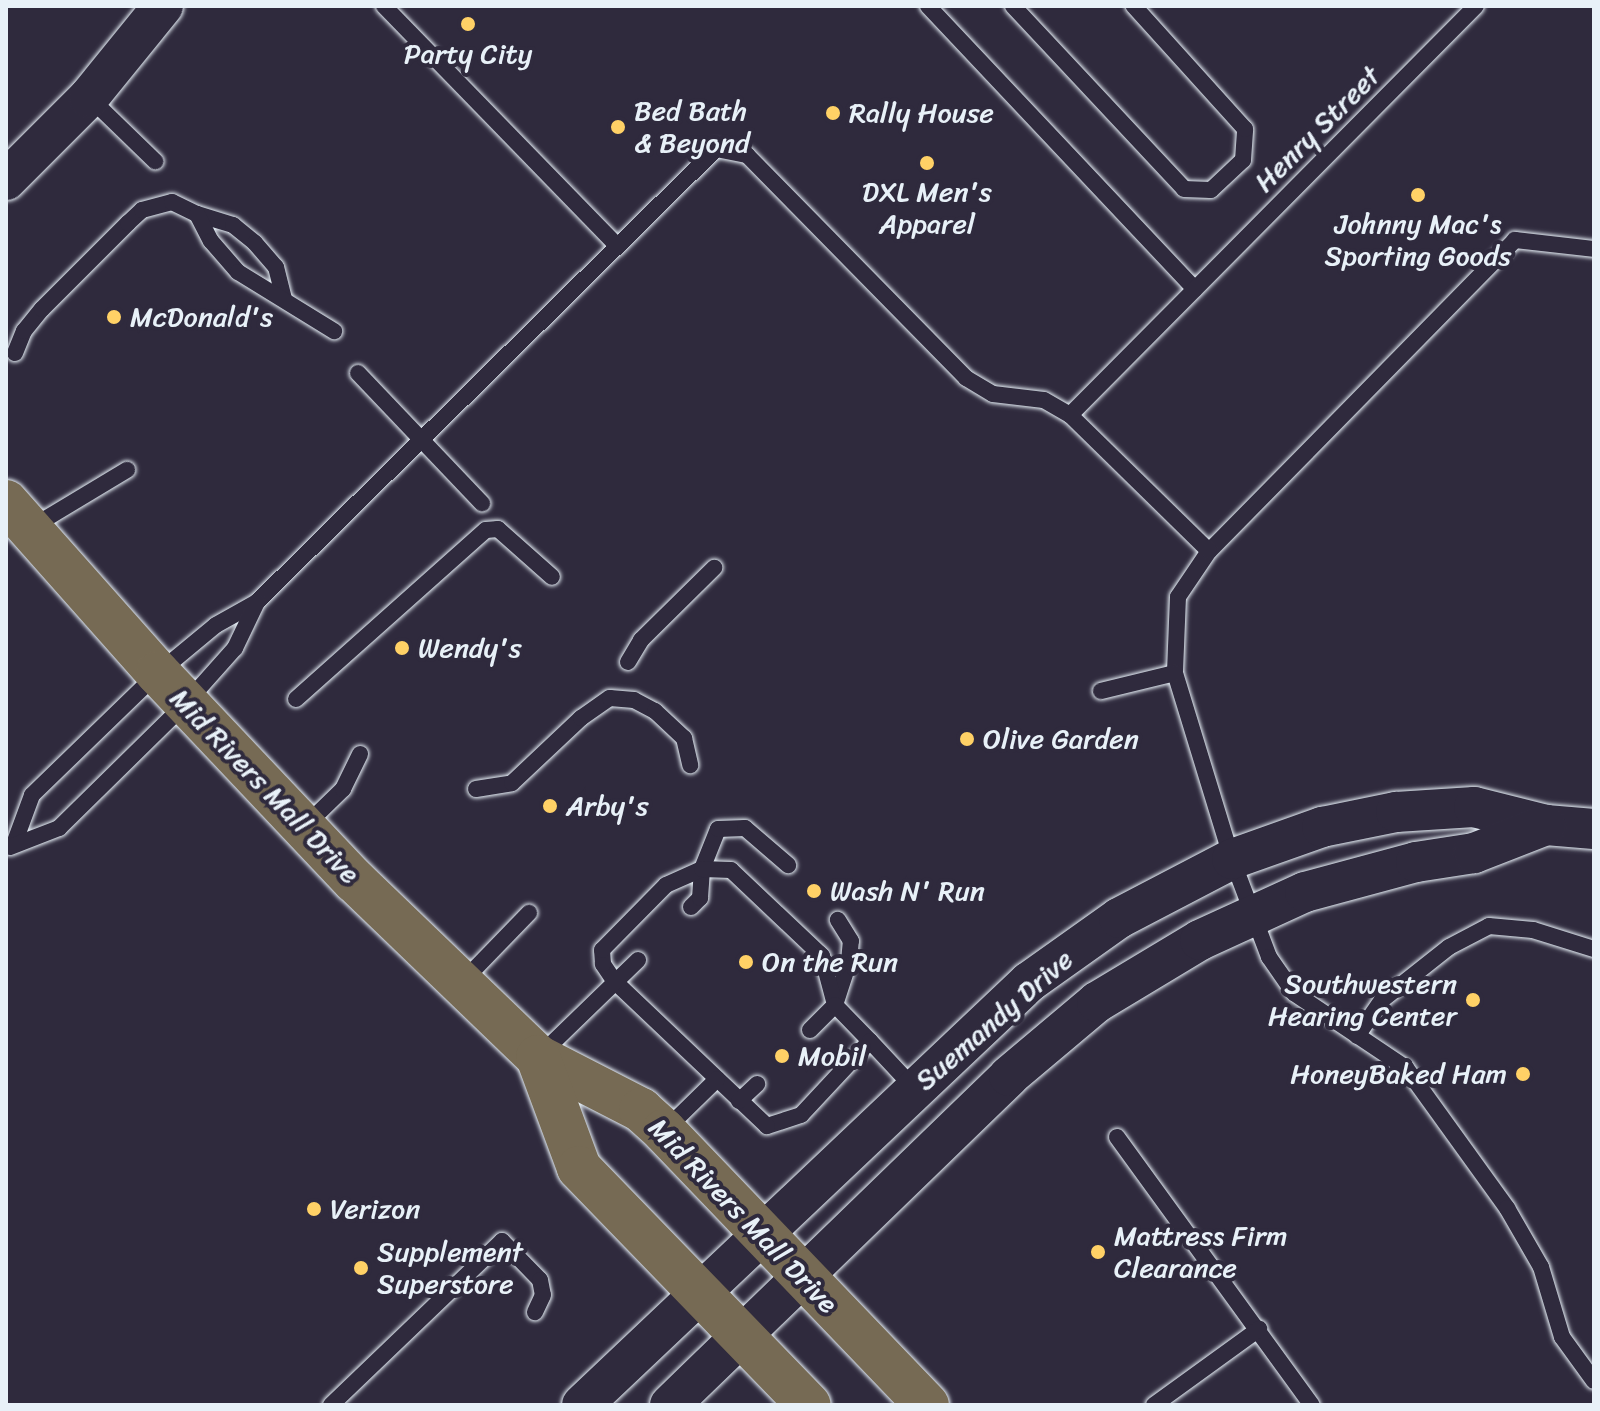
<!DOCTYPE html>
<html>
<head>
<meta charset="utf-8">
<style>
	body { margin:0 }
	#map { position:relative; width:1600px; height:1411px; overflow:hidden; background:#2f2a3d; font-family:Sriracha,sans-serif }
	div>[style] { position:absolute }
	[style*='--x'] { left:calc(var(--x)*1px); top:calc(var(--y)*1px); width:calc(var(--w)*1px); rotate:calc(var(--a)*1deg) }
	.roads { filter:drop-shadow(0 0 2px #e8f1f8) drop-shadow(0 0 2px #e8f1f8) }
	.service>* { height:16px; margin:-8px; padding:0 8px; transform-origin:8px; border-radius:8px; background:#2f2a3d }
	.tertiary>* { height:40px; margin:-20px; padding:0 20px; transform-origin:20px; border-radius:20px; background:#2f2a3d }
	.primary>* { height:44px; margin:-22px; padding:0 22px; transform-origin:22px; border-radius:22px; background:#766a54 }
	.dots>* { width:22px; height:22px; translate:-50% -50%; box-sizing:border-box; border:4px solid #2f2a3d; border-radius:50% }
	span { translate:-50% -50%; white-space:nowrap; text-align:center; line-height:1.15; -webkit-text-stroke:8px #2f2a3d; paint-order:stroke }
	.poi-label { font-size:28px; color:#e8f1f8 }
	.left { translate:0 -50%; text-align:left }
	.right { translate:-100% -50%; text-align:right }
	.street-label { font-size:28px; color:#e8f1f8 }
	.frame { position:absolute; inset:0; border:8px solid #e8f1f8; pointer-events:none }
</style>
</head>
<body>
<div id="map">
	<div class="roads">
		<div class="service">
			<div style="--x:384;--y:6;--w:334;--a:45.8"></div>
			<div style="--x:928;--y:6;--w:389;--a:46.7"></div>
			<div style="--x:1013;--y:6;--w:250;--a:46.9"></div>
			<div style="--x:1184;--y:189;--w:27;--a:2"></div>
			<div style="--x:1211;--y:190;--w:44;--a:-43.2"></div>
			<div style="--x:1243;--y:160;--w:31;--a:-86"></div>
			<div style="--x:1245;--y:129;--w:166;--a:-132.1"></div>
			<div style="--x:90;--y:98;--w:91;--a:44.1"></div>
			<div style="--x:197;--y:214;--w:38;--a:17"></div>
			<div style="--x:233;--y:225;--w:28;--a:39"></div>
			<div style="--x:255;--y:243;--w:32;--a:49"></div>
			<div style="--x:276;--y:267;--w:32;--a:76"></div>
			<div style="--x:1594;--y:249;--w:80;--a:-173.5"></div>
			<div style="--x:1515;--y:240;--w:436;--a:134.5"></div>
			<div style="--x:1209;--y:551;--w:55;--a:124"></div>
			<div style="--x:1178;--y:597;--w:76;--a:92.3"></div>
			<div style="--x:1175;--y:673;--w:195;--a:73"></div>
			<div style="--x:1232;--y:859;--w:105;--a:69.3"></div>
			<div style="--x:1269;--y:957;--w:44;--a:55.2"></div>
			<div style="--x:1294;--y:993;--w:135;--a:33.8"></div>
			<div style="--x:1406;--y:1068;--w:173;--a:54.2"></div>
			<div style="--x:1507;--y:1208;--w:68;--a:60"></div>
			<div style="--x:1541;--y:1267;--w:73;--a:73.3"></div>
			<div style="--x:1562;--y:1337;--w:54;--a:54"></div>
			<div style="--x:15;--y:353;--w:24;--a:-68"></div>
			<div style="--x:24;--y:331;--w:28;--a:-51"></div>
			<div style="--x:42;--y:309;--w:122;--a:-45"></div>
			<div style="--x:128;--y:223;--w:19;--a:-43"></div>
			<div style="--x:142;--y:210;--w:31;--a:-15"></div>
			<div style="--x:172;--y:202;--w:28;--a:26"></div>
			<div style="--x:197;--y:214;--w:30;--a:63"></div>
			<div style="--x:211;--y:241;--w:41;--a:48.9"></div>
			<div style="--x:238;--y:272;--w:113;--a:31.6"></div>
			<div style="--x:358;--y:373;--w:180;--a:46.4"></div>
			<div style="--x:1070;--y:415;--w:576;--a:-45.21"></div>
			<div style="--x:32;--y:527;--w:111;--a:-31"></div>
			<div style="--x:628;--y:662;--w:26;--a:-59"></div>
			<div style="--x:641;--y:640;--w:103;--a:-44.6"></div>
			<div style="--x:1101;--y:691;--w:76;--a:-13.7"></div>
			<div style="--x:296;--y:699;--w:254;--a:-41.7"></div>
			<div style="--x:486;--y:530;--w:12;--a:-5"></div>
			<div style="--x:498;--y:529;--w:72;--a:41.6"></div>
			<div style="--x:476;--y:789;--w:36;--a:-9"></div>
			<div style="--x:512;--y:783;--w:95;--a:-43.3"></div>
			<div style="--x:581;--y:718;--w:35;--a:-35"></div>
			<div style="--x:610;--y:698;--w:24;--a:5"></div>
			<div style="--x:634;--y:700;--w:24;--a:28"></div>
			<div style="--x:655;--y:711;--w:40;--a:43"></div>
			<div style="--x:684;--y:738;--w:28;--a:77"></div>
			<div style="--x:306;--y:825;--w:52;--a:-44.2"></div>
			<div style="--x:343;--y:789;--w:39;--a:-64"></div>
			<div style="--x:14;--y:844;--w:52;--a:-69.8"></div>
			<div style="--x:32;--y:795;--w:175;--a:-44.1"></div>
			<div style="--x:158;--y:673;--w:75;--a:-39.6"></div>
			<div style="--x:216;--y:625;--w:47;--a:-29.3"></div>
			<div style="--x:257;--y:602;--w:645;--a:-44.62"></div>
			<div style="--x:716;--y:149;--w:32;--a:11"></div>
			<div style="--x:747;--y:155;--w:313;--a:45.5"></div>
			<div style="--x:966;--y:378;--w:31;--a:31"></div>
			<div style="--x:993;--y:394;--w:51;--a:6.7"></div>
			<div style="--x:1044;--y:400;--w:30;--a:30"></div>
			<div style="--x:1070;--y:415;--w:194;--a:44.4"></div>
			<div style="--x:10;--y:847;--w:53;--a:-21.2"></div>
			<div style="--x:59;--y:828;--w:178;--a:-44.5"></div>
			<div style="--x:186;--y:703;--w:74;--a:-48.3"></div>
			<div style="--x:235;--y:648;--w:51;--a:-64.4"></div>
			<div style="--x:691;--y:907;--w:13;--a:-45"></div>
			<div style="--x:700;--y:898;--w:29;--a:-86"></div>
			<div style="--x:702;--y:869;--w:43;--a:-68.2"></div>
			<div style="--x:718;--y:829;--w:27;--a:-2"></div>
			<div style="--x:745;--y:828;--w:57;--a:40.7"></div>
			<div style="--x:463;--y:981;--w:95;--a:-45.9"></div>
			<div style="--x:810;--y:1030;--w:35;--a:-45"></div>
			<div style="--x:835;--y:1005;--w:45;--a:-72"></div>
			<div style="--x:849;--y:962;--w:21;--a:-85"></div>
			<div style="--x:851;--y:941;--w:25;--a:-122"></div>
			<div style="--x:1357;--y:1036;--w:44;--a:-55.2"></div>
			<div style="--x:1382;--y:1000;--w:85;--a:-38.3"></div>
			<div style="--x:1449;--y:947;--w:45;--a:-27.7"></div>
			<div style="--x:1489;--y:926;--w:44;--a:5.2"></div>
			<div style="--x:1533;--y:930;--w:64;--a:17.3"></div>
			<div style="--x:870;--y:1041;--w:101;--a:133"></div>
			<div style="--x:801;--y:1115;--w:36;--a:162"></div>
			<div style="--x:767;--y:1126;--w:209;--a:-136.5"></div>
			<div style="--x:615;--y:982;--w:22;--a:-124"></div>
			<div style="--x:603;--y:964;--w:14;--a:-94"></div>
			<div style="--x:602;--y:950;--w:91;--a:-45.4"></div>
			<div style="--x:666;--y:885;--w:39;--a:-24"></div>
			<div style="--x:702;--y:869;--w:29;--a:2"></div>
			<div style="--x:731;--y:870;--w:125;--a:43.4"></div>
			<div style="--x:822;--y:956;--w:51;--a:75.1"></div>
			<div style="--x:835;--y:1005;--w:50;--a:45.8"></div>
			<div style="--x:870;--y:1041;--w:64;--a:46.9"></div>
			<div style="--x:539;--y:1056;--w:138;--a:-44.1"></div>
			<div style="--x:739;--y:1101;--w:25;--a:-43"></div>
			<div style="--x:665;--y:1130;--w:73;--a:-44.4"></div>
			<div style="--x:1117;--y:1137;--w:331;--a:54"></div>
			<div style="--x:331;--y:1405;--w:237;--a:-43.8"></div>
			<div style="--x:502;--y:1241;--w:54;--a:45.7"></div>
			<div style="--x:540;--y:1280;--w:15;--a:79"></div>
			<div style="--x:543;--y:1295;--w:19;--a:115"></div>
			<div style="--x:1154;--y:1405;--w:130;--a:-35.9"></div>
		</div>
		<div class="tertiary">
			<div style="--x:6;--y:180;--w:117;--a:-45"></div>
			<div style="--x:89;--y:97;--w:117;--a:-50.9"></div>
			<div style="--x:582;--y:1405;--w:615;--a:-43.42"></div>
			<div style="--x:1029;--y:982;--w:110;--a:-35.4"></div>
			<div style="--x:1119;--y:918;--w:127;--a:-27.6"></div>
			<div style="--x:1232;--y:859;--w:96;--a:-19.6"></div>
			<div style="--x:1322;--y:827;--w:76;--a:-11.5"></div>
			<div style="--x:1396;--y:812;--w:78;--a:-3.7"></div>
			<div style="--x:1474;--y:807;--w:74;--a:14"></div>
			<div style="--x:1546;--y:825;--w:48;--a:4.8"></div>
			<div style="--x:670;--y:1405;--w:472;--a:-44.1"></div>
			<div style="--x:1009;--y:1076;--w:115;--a:-40.1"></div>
			<div style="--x:1097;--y:1002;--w:120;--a:-31"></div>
			<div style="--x:1200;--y:940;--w:115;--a:-24.6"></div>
			<div style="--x:1305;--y:892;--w:115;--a:-15.1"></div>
			<div style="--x:1416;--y:862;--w:59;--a:-8.8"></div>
			<div style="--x:1474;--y:853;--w:77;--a:-21.3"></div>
		</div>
		<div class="primary">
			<div style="--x:6;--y:502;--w:229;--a:48.4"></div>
			<div style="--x:158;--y:673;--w:286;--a:46.6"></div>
			<div style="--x:355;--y:881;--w:254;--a:43.9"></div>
			<div style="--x:538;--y:1057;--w:116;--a:27.2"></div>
			<div style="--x:641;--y:1110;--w:31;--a:42"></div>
			<div style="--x:664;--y:1131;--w:380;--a:46.2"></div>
			<div style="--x:538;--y:1057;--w:118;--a:69.7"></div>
			<div style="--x:579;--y:1168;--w:330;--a:45.9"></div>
		</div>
	</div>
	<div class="dots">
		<div style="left:468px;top:24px;background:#ffd166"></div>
		<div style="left:833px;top:113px;background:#ffd166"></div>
		<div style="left:618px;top:127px;background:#ffd166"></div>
		<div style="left:927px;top:163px;background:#ffd166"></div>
		<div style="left:1418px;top:195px;background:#ffd166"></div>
		<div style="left:114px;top:317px;background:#ffd166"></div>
		<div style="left:402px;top:648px;background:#ffd166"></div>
		<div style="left:967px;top:739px;background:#ffd166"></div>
		<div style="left:550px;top:806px;background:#ffd166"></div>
		<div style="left:814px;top:891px;background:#ffd166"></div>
		<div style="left:746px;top:962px;background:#ffd166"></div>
		<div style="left:1473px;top:1000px;background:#ffd166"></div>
		<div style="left:782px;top:1056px;background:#ffd166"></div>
		<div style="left:1523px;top:1074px;background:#ffd166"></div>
		<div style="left:314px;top:1209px;background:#ffd166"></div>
		<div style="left:1098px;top:1252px;background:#ffd166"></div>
		<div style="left:361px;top:1268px;background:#ffd166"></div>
	</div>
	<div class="poi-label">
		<span style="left:468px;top:54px">Party City</span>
		<span class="left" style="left:634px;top:127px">Bed Bath<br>&amp; Beyond</span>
		<span class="left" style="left:849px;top:113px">Rally House</span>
		<span style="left:927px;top:208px">DXL Men's<br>Apparel</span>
		<span style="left:1418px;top:240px">Johnny Mac's<br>Sporting Goods</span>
		<span class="left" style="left:130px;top:317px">McDonald's</span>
		<span class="left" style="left:418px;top:648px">Wendy's</span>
		<span class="left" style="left:983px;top:739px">Olive Garden</span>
		<span class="left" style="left:566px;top:806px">Arby's</span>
		<span class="left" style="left:830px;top:891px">Wash N' Run</span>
		<span class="left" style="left:762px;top:962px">On the Run</span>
		<span class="right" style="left:1457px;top:1000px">Southwestern<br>Hearing Center</span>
		<span class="left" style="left:798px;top:1056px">Mobil</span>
		<span class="right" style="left:1507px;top:1074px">HoneyBaked Ham</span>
		<span class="left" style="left:330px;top:1209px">Verizon</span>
		<span class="left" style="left:1114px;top:1252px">Mattress Firm<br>Clearance</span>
		<span class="left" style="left:377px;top:1268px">Supplement<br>Superstore</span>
	</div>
	<div class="street-label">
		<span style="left:1317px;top:129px;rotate:-45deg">Henry Street</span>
		<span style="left:265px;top:786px;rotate:46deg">Mid Rivers Mall Drive</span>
		<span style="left:994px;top:1020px;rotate:-41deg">Suemandy Drive</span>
		<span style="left:743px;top:1216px;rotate:46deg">Mid Rivers Mall Drive</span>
	</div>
	<div class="frame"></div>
</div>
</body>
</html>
